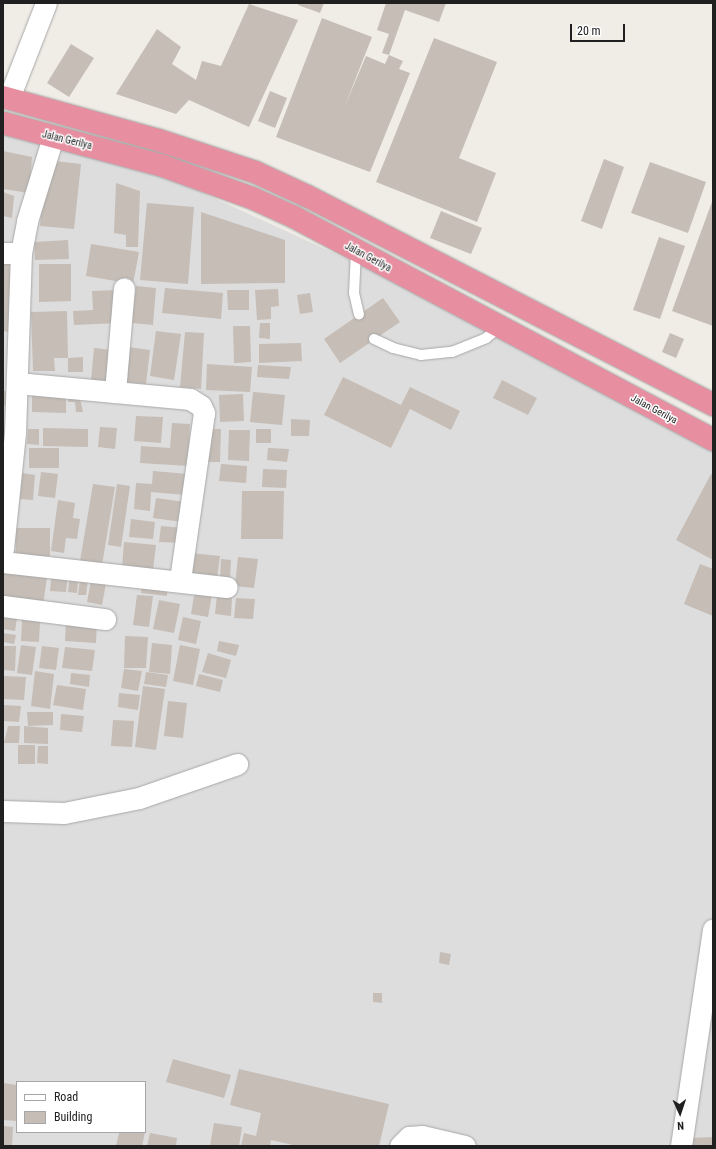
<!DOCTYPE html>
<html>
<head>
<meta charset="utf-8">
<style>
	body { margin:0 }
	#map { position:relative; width:716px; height:1149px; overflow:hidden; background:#f0ede6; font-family:"Roboto Condensed",sans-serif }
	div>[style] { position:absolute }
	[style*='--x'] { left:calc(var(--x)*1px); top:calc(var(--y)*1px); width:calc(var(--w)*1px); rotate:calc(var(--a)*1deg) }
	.residential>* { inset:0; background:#dedddd }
	.building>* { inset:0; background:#c5bdb6 }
	.roads { filter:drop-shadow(0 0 1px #a7a7a7) drop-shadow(0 0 1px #a7a7a7) }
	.lane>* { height:10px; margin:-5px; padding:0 5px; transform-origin:5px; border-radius:5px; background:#fff }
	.street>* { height:21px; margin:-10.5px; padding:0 10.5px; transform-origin:10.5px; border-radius:10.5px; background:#fff }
	.highway>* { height:22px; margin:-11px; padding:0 11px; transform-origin:11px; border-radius:11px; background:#e78fa1 }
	span { translate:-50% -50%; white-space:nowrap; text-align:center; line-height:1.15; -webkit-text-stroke:3px #fff; paint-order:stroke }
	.street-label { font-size:10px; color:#202020 }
	.frame { position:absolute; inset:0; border:4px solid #202020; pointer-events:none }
	.legend { position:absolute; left:16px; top:1081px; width:130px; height:52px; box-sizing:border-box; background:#fff; border:1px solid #a6a6a6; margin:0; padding:5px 7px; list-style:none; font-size:12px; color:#202020 }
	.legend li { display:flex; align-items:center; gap:8px; height:20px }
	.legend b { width:20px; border:1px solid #a6a6a6 }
	.north { position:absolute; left:660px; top:1093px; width:40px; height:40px; -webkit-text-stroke:3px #fff; paint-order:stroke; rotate:177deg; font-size:11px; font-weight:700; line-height:16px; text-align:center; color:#202020 }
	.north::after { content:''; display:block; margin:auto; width:14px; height:18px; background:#202020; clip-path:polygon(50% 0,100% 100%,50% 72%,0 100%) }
	.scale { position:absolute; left:570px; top:24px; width:55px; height:18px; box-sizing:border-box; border:2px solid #202020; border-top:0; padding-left:5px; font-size:12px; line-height:14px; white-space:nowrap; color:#202020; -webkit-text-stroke:3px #fff; paint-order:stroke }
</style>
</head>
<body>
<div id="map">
	<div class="residential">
		<div style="clip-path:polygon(evenodd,3px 127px,114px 152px,512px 335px,713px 439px,713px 1146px,3px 1146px,3px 127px,17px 1082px,145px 1082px,145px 1132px,17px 1132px,17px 1082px)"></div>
	</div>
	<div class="building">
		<div style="clip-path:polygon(299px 3px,324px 3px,320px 13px,298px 5px)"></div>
		<div style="clip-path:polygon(386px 3px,446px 3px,439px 22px,405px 10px,389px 55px,382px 53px,389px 34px,377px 30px)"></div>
		<div style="clip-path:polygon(249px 4px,298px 20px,249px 127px,189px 100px,176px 114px,116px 94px,157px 29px,181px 47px,172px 64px,196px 80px,202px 61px,221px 66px)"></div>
		<div style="clip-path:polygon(322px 18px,372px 37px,344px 108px,366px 56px,385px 64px,389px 55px,403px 61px,399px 69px,410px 73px,370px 172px,276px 137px)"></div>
		<div style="clip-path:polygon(434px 38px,497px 62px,459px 158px,496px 173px,477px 222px,376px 182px)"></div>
		<div style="clip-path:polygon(71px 44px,94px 58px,69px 97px,47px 83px)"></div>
		<div style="clip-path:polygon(270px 91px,287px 98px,275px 128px,258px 121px)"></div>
		<div style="clip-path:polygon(3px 151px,32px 157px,29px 193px,3px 189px)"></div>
		<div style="clip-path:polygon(604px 159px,624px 167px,602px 229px,581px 221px)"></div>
		<div style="clip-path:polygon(46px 160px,81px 164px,74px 229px,40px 226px)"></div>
		<div style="clip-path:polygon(650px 162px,706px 182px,688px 233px,631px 213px)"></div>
		<div style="clip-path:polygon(116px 183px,140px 191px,138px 247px,126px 247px,126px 235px,114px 233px)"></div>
		<div style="clip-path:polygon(3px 192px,14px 196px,12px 218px,3px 216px)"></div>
		<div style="clip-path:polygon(713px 199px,713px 326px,672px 311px)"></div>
		<div style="clip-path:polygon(147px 203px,194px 207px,188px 284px,140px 280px)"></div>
		<div style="clip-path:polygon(441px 211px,482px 228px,471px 254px,430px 238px)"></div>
		<div style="clip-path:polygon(201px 212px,285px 240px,285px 283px,201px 284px)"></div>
		<div style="clip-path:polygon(659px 237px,685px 246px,660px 319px,633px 310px)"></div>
		<div style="clip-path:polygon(68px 240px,69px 259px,35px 260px,34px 242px)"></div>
		<div style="clip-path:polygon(91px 244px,139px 252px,133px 284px,86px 276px)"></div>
		<div style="clip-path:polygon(3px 261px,13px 263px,8px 332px,3px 331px)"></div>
		<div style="clip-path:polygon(39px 264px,71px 264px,71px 301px,39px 302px)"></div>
		<div style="clip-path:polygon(136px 286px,156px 288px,153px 325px,132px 323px)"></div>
		<div style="clip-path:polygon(165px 288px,223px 293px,221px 319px,162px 313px)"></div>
		<div style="clip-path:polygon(278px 289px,279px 306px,271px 307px,271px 319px,257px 320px,255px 290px)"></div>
		<div style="clip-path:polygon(117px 290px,118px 323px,74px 325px,73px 311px,93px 310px,92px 291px)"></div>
		<div style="clip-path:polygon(227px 290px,249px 290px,249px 310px,228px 310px)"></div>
		<div style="clip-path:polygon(310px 293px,313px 312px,300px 314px,297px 295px)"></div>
		<div style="clip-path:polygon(383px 298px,400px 322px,340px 363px,324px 339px)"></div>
		<div style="clip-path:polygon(67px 311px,68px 358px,54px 358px,55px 371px,33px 371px,31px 312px)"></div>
		<div style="clip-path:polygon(260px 323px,270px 323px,270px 339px,259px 338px)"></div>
		<div style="clip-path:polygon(233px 326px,250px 326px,251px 362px,234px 363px)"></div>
		<div style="clip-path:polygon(156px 331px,181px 334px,174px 380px,150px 376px)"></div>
		<div style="clip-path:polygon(185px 332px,204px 333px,201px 389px,180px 387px)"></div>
		<div style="clip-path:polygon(670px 333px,684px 339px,676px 358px,662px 352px)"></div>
		<div style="clip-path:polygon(301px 343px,302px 361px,259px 363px,259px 344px)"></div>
		<div style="clip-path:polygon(128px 347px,150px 350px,146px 384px,124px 382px)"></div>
		<div style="clip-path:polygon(94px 348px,112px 350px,109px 383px,91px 381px)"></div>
		<div style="clip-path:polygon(83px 357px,83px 372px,68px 372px,68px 358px)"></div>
		<div style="clip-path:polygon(207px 364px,252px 367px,250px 392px,206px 390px)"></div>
		<div style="clip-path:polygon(258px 365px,291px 367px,289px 379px,257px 377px)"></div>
		<div style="clip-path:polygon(343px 377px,401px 405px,410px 387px,460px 411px,451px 430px,410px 409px,391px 448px,324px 415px)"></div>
		<div style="clip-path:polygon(502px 380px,537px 398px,528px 415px,493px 398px)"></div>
		<div style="clip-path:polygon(32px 389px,66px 389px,66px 413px,32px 412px)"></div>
		<div style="clip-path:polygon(3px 391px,12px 391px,12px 405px,3px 405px)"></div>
		<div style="clip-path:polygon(253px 392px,285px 395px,282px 425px,250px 422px)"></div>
		<div style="clip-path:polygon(68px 394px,79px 394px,83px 412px,76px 412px,75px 402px,68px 402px)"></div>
		<div style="clip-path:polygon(243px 394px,244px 421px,220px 422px,219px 395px)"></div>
		<div style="clip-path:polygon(136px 416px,163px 417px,161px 443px,134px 441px)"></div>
		<div style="clip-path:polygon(291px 419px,310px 420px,309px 436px,291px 436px)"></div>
		<div style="clip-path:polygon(172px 423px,190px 424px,188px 466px,140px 463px,141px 446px,170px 448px)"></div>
		<div style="clip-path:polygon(100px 427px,117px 428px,115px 449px,98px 447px)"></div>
		<div style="clip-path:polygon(43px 428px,88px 429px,88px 447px,43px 446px)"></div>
		<div style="clip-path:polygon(28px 429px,39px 429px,39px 445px,27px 444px)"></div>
		<div style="clip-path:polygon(204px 429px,221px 429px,220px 462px,203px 462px)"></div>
		<div style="clip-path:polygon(256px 429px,271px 429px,271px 443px,256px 443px)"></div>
		<div style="clip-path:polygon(229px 430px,250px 430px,249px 461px,228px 460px)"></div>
		<div style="clip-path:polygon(29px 448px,59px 448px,59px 468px,29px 468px)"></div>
		<div style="clip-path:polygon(268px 448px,289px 449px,287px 462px,267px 460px)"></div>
		<div style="clip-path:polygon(221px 464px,247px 466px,246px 483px,219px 481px)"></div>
		<div style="clip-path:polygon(263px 469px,287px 470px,286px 488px,262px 487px)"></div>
		<div style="clip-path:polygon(153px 471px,188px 474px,186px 495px,151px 492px,150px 511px,134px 509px,136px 483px,152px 484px)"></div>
		<div style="clip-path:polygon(41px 472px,58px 474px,55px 498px,38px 496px)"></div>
		<div style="clip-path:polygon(22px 473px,35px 475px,33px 500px,20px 499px)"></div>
		<div style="clip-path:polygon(711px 474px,713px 475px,713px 560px,676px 540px)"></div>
		<div style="clip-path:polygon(93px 484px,115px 487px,102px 565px,80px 561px)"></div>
		<div style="clip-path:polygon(117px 484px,130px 486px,121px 547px,108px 545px)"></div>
		<div style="clip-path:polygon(242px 491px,284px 491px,283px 539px,241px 539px)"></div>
		<div style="clip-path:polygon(156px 498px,185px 502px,182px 522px,153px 518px)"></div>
		<div style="clip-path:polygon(58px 500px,75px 503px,73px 518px,80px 519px,77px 539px,66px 538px,64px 553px,51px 551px)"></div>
		<div style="clip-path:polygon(131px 519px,155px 522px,153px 539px,129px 537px)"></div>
		<div style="clip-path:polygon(161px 526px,184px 528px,182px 543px,159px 542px)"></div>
		<div style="clip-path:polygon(15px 528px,50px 528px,50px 556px,16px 556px)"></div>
		<div style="clip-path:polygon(124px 542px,156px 545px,153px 570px,122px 568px)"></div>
		<div style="clip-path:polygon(191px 553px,220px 556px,217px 578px,188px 575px)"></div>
		<div style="clip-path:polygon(238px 557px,258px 559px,254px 588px,235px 586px)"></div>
		<div style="clip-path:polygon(221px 559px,231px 560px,230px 581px,220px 580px)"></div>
		<div style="clip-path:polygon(4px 564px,48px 570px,43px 605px,3px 600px)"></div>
		<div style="clip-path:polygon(700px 564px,713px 569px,713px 616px,684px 604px)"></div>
		<div style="clip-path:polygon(70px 571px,79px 572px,77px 593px,68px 592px)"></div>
		<div style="clip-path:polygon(81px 571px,89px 573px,86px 595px,78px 595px)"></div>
		<div style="clip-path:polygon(52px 572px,68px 573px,66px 592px,50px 591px)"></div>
		<div style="clip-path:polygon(92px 575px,107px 578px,102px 605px,87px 602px)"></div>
		<div style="clip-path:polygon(143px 579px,168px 582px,167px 596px,141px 593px)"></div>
		<div style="clip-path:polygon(195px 590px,212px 594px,208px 617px,191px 614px)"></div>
		<div style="clip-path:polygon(137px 595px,153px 596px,149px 627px,133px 625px)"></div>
		<div style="clip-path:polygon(217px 595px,232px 597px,231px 616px,215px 614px)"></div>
		<div style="clip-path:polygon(236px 598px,255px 599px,253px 619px,234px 618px)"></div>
		<div style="clip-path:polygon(159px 600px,180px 604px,174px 633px,153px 629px)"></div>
		<div style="clip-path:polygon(3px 610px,18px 612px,15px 631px,3px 629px)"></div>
		<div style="clip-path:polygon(183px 617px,201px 621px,196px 644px,178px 640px)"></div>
		<div style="clip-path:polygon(66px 619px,97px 621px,96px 643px,65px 641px)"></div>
		<div style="clip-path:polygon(22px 620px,40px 622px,39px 642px,21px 641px)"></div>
		<div style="clip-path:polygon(3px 633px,16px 635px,14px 644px,3px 642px)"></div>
		<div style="clip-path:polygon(125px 636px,148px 637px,146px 668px,124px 668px)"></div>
		<div style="clip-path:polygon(219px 641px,239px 645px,236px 656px,217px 651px)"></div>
		<div style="clip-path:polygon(152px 643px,172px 645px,170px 674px,149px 672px)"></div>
		<div style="clip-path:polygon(21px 645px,36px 647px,32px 675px,17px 673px)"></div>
		<div style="clip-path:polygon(180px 645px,200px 649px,193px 685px,173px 681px)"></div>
		<div style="clip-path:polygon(3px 646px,16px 646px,15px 671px,3px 670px)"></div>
		<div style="clip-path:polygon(42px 646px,59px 648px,56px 670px,39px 668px)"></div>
		<div style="clip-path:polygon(65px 647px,95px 650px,92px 671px,62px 668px)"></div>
		<div style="clip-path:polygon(208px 653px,231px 660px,226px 678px,202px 672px)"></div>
		<div style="clip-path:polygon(124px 669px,142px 671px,138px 691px,121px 688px)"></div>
		<div style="clip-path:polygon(35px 671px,54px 674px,50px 709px,31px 706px)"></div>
		<div style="clip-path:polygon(146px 672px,168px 675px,166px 687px,144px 684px)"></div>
		<div style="clip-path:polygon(71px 673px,90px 675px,89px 687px,70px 684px)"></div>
		<div style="clip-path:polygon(199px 674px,223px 680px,220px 692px,196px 686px)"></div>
		<div style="clip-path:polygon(3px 676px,26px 677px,24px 700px,3px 699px)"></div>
		<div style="clip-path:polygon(57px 685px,86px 689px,83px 710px,53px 705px)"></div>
		<div style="clip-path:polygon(143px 686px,165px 689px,156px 750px,135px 747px)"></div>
		<div style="clip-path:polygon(119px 693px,140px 695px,138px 710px,118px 707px)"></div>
		<div style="clip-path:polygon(168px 701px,187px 703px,183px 738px,164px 736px)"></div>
		<div style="clip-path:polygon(3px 705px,21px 706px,19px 722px,3px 721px)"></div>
		<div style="clip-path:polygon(27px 712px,53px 712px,53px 725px,28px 726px)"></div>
		<div style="clip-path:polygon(61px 714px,84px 716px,82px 732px,60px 730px)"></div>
		<div style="clip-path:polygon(113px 720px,134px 721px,132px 747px,111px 746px)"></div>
		<div style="clip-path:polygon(8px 726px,20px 726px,19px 743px,4px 743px)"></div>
		<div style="clip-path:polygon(24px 726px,48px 728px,48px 744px,24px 743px)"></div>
		<div style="clip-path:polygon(18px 745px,35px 745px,35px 764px,18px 764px)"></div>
		<div style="clip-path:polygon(38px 746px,48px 746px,48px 764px,37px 763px)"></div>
		<div style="clip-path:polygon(440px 952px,451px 954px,449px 965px,439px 963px)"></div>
		<div style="clip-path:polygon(373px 993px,382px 993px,382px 1003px,373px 1002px)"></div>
		<div style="clip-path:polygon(173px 1059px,231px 1075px,224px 1098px,166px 1082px)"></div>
		<div style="clip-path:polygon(239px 1069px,389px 1104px,379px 1146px,297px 1146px,271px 1140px,270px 1146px,241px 1146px,244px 1133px,256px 1136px,261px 1113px,230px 1105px)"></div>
		<div style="clip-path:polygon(3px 1083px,17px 1085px,17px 1121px,3px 1120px)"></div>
		<div style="clip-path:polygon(214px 1123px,242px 1127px,239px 1146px,210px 1146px)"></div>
		<div style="clip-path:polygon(3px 1126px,13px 1127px,12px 1146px,3px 1146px)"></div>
		<div style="clip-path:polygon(145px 1132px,142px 1146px,116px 1146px,119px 1133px)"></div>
		<div style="clip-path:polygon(150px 1133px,177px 1138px,176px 1146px,147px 1146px)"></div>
		<div style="clip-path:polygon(713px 1137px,713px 1146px,691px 1146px,691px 1138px)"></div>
	</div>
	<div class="roads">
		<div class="lane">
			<div style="--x:356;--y:251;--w:42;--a:92.7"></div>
			<div style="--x:354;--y:293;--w:22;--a:77"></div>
			<div style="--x:374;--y:339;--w:21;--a:25"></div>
			<div style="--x:393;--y:348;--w:29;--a:14"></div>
			<div style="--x:421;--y:355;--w:31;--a:-6"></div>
			<div style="--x:452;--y:352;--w:37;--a:-22"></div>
			<div style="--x:486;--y:338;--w:16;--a:-38"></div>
		</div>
		<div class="street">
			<div style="--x:9;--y:98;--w:102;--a:-68.7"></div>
			<div style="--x:3;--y:253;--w:18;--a:0"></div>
			<div style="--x:17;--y:383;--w:174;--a:5.3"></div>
			<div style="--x:190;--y:399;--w:13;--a:32"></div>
			<div style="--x:201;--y:406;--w:8;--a:67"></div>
			<div style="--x:204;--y:413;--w:169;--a:98.2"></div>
			<div style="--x:115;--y:392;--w:104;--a:-85.1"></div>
			<div style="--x:3;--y:549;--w:117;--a:-84.1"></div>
			<div style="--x:15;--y:433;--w:180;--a:-88.1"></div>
			<div style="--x:21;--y:253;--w:33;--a:-79"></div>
			<div style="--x:27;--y:221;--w:88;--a:-72.8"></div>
			<div style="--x:3;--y:562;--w:225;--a:6.4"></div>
			<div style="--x:3;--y:606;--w:103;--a:7.3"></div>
			<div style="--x:3;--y:811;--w:61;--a:1.9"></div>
			<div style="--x:64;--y:813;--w:76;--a:-11.3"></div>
			<div style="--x:139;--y:798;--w:104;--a:-19.1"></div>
			<div style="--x:400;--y:1146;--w:13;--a:-45"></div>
			<div style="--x:409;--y:1137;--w:13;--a:-4"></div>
			<div style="--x:422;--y:1136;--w:44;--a:13.1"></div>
			<div style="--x:681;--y:1146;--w:219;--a:-81.6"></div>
		</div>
		<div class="highway">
			<div style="--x:3;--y:97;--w:161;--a:15.5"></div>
			<div style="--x:158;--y:140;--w:102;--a:18.3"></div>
			<div style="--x:255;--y:172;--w:57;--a:24.8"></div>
			<div style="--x:307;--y:196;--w:457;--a:27.2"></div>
			<div style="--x:3;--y:123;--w:166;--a:15"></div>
			<div style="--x:163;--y:166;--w:95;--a:19.8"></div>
			<div style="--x:252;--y:198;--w:46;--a:24.3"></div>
			<div style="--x:294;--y:217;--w:475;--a:28"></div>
		</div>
	</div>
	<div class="street-label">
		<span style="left:67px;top:140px;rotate:14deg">Jalan Gerilya</span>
		<span style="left:368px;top:257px;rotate:28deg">Jalan Gerilya</span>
		<span style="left:654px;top:409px;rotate:28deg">Jalan Gerilya</span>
	</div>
	<div class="frame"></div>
	<ul class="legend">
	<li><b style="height:5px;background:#fff"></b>Road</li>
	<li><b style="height:11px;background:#c5bdb6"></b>Building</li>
	</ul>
	<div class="north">N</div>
	<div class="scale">20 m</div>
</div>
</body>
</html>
